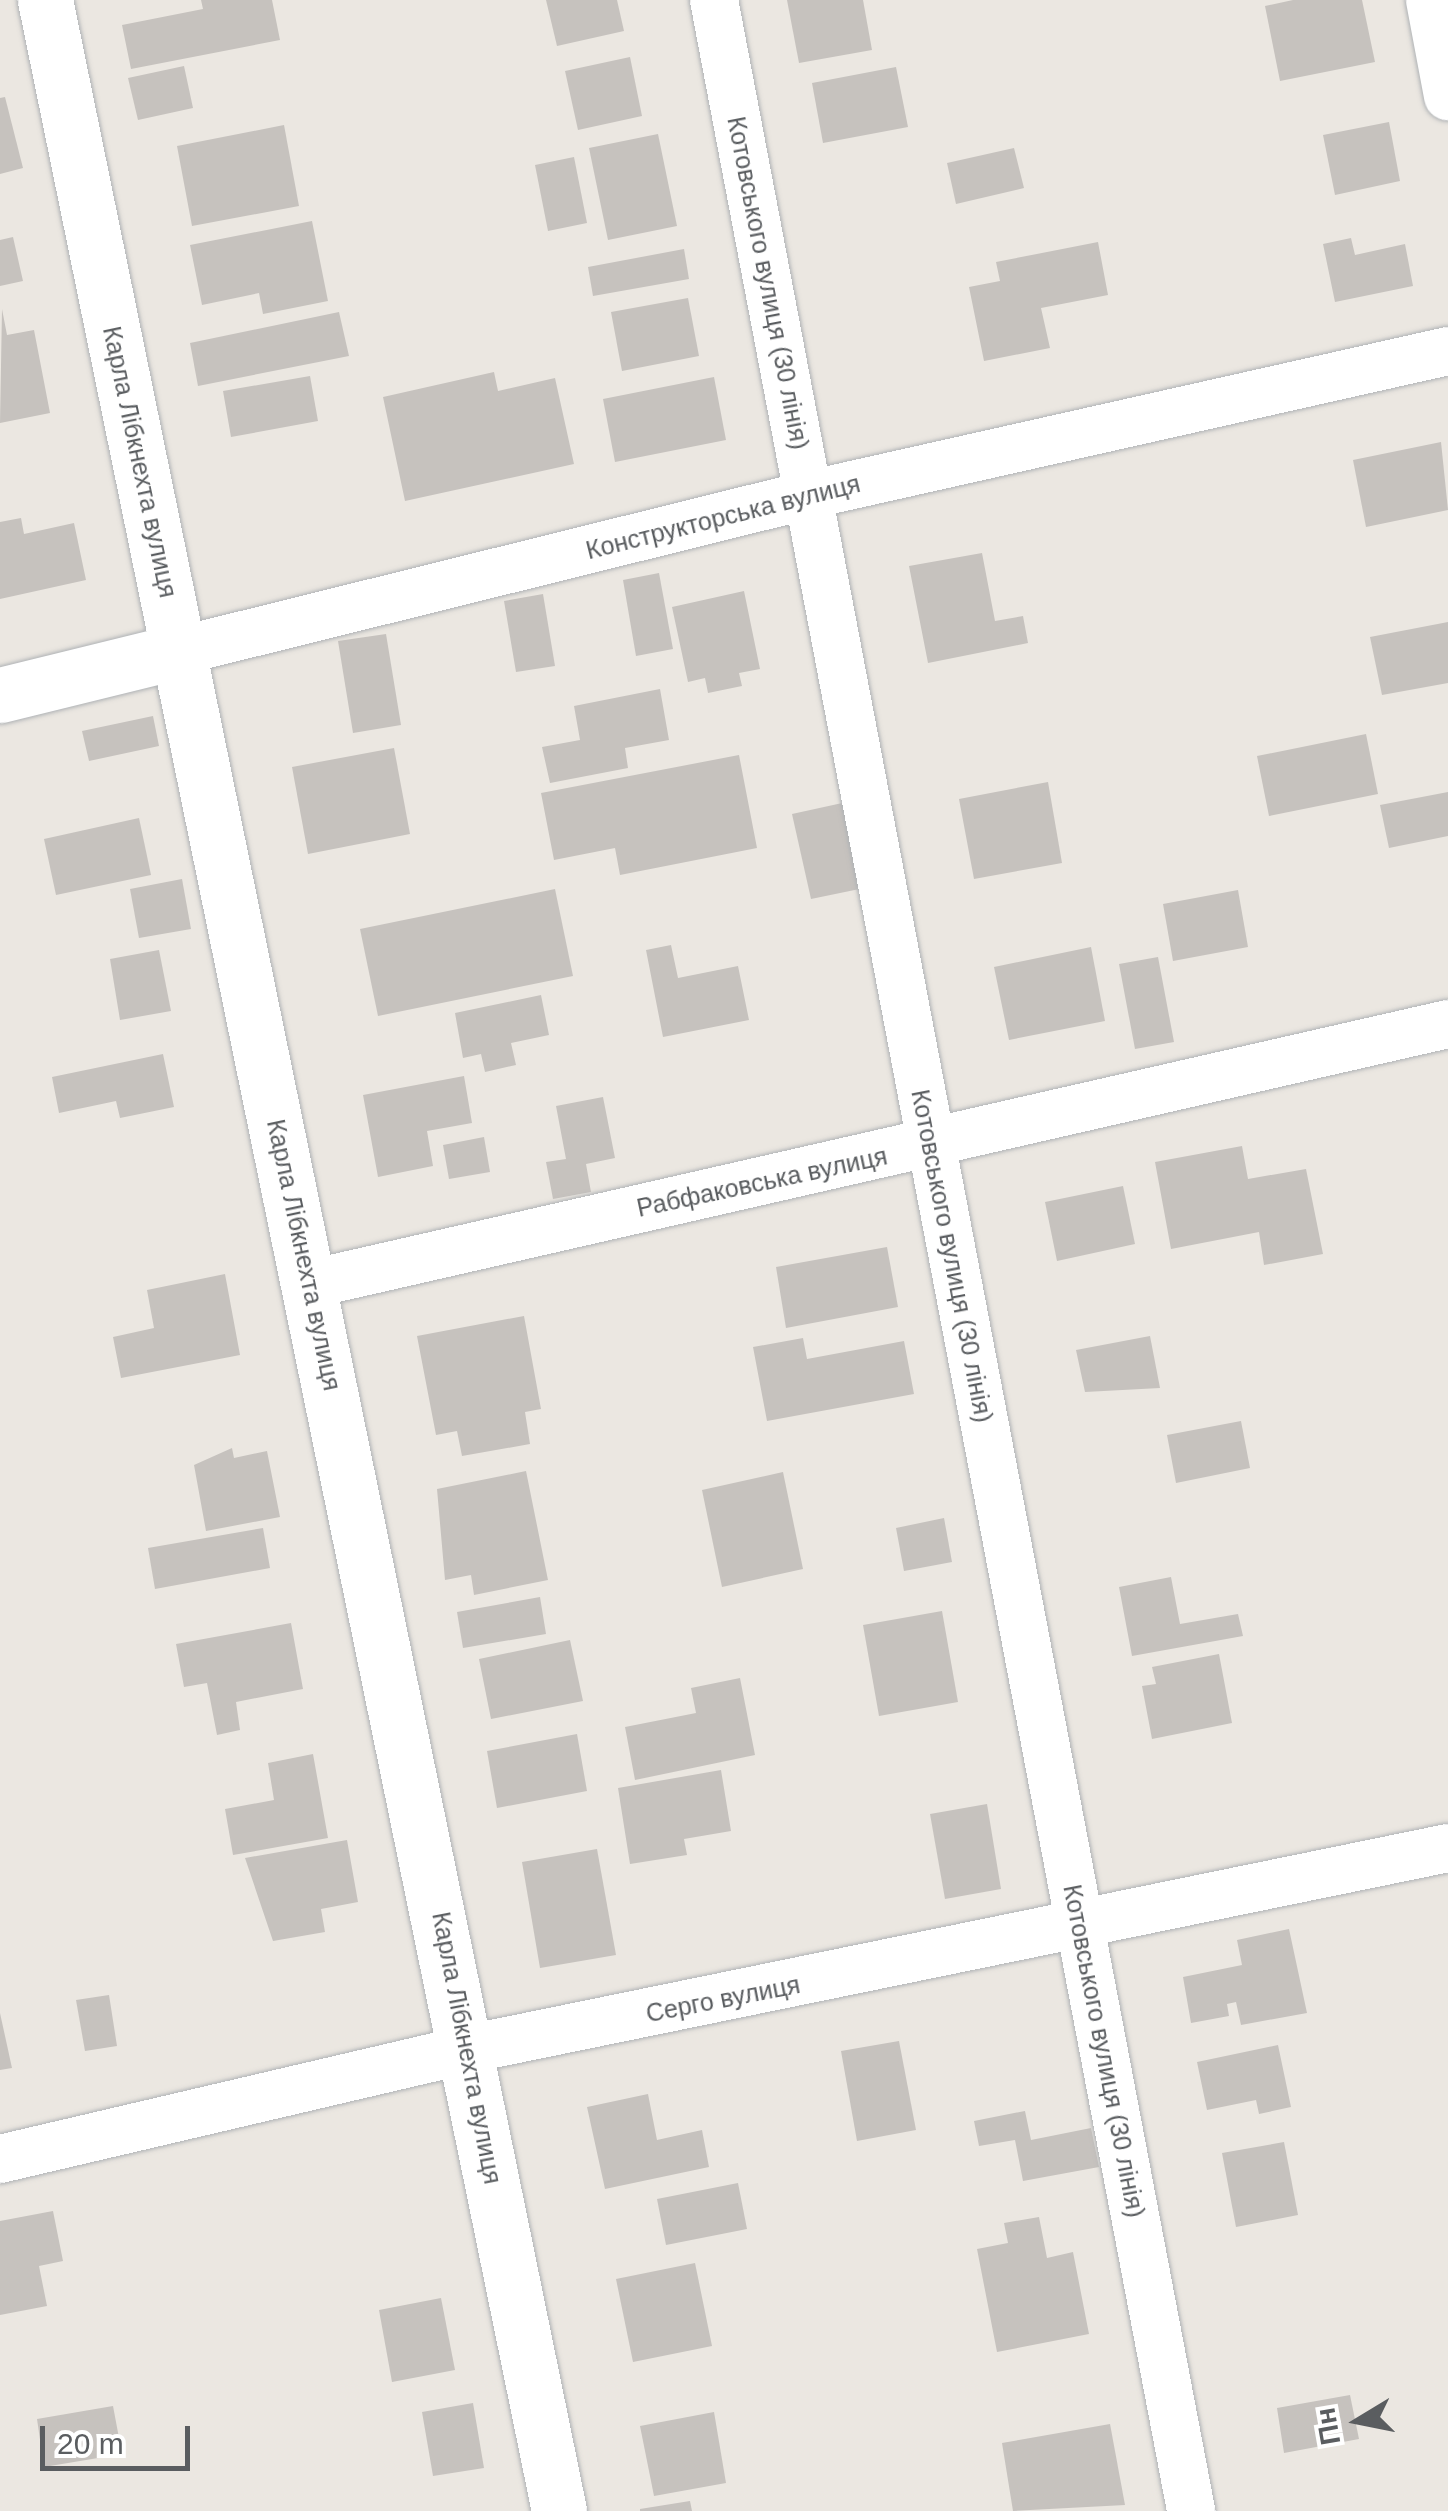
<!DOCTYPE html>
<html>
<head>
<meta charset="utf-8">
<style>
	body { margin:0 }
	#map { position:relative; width:1448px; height:2511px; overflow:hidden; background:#ebe7e1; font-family:Helvetica,sans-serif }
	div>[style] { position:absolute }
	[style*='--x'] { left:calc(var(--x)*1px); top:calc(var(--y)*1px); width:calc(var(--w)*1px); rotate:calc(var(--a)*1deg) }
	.building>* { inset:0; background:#c6c2be }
	.roads { filter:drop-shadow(0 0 2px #afb2b5) drop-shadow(0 0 2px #afb2b5) }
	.minor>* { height:48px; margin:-24px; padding:0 24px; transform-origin:24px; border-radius:24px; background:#fff }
	.tertiary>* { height:55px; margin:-27.5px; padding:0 27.5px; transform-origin:27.5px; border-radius:27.5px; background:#fff }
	span { translate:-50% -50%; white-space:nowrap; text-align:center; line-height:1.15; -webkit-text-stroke:8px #fff; paint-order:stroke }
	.street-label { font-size:25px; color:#5a5d60 }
	.north { position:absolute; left:1308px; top:2371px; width:100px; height:100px; -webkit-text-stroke:8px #fff; paint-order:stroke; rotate:260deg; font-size:28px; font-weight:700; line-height:40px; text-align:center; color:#5a5d60 }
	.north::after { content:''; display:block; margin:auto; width:35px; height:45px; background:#5a5d60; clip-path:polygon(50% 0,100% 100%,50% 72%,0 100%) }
	.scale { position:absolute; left:40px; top:2426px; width:150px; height:45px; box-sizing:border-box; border:5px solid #5a5d60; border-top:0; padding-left:12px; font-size:30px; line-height:35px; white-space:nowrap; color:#5a5d60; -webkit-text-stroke:8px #fff; paint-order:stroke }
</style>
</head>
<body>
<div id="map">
	<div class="building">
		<div style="clip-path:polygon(201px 0,272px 0,280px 40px,131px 69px,122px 25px,203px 9px)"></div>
		<div style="clip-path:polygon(546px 0,617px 0,624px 31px,557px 46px)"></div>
		<div style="clip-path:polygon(787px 0,863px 0,872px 50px,799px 63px)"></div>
		<div style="clip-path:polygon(1293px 0,1362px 0,1375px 62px,1280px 81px,1265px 6px)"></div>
		<div style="clip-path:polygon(630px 57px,642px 116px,578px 130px,565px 71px)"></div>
		<div style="clip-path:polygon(184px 66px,193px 108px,138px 120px,128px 78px)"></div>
		<div style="clip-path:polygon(896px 67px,908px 127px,823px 143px,812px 83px)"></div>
		<div style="clip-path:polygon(5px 97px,23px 168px,0 174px,0 98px)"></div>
		<div style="clip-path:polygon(1389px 122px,1400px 181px,1335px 195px,1323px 135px)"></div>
		<div style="clip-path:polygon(284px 125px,299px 206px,192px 226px,177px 146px)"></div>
		<div style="clip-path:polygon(658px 134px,677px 226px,608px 240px,589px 148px)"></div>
		<div style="clip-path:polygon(1014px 148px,1024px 188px,956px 204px,947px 163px)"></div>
		<div style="clip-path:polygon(574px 157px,587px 223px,548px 231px,535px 165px)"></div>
		<div style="clip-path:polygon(312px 221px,328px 301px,263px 314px,259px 293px,202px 305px,190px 245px)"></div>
		<div style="clip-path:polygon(13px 237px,23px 281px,0 286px,0 240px)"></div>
		<div style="clip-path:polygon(1351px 238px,1355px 255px,1405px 244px,1413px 286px,1335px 302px,1323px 244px)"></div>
		<div style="clip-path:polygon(1098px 242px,1108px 295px,1041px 308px,1050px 348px,984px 361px,969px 287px,1000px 281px,996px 262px)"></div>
		<div style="clip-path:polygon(684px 249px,689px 279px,593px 296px,588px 267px)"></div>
		<div style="clip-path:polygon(688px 298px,699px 356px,622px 371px,611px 312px)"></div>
		<div style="clip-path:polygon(2px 309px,7px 335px,34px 330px,50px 413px,0 423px)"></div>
		<div style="clip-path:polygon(339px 312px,349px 356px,198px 386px,190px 343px)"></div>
		<div style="clip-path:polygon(494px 372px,498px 391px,555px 378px,574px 464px,405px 501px,383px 397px)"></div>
		<div style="clip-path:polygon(310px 376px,318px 421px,231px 437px,223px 391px)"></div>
		<div style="clip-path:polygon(714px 377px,726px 440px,615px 462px,603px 399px)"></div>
		<div style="clip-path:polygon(1441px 442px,1448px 510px,1366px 527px,1353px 460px)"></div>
		<div style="clip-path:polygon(21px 518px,24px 534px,74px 523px,86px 580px,0 599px,0 522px)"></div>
		<div style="clip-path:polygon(982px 553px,995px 621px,1023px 616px,1028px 643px,928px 663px,909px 566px)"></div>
		<div style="clip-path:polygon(659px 573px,673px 649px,636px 656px,623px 580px)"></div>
		<div style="clip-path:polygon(744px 591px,760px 669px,739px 673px,742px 686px,708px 693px,705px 678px,688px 682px,672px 607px)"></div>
		<div style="clip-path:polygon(543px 594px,555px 666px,516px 672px,504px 601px)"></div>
		<div style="clip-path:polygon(1448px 622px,1448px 683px,1382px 695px,1370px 637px)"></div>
		<div style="clip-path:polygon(386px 634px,401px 725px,353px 733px,338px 641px)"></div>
		<div style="clip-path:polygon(660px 689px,669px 740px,625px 748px,628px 768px,550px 783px,542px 747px,580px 740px,574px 706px)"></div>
		<div style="clip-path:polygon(153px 716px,159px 746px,89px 761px,82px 731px)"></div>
		<div style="clip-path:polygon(1366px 734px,1378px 794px,1269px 816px,1257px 756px)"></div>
		<div style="clip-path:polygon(394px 748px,410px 834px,308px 854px,292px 767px)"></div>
		<div style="clip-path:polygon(739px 755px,757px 848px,620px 875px,615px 848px,554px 860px,541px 793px)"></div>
		<div style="clip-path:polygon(1048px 782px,1062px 863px,974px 879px,959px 799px)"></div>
		<div style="clip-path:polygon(1448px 792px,1448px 836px,1389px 848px,1380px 805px)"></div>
		<div style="clip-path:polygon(856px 800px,874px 886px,811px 899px,792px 814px)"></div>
		<div style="clip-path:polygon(139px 818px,151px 875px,56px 895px,44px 839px)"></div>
		<div style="clip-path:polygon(182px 879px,191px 929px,139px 938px,130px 889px)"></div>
		<div style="clip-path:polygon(555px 889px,573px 976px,378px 1016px,360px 929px)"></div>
		<div style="clip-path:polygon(1238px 890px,1248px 947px,1173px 961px,1163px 904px)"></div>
		<div style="clip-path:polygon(671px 945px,678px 978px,738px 966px,749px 1020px,663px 1037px,646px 950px)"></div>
		<div style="clip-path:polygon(1091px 947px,1105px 1021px,1009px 1040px,994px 967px)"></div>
		<div style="clip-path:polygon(159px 950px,171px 1011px,120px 1020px,110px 959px)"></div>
		<div style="clip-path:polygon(1158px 957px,1174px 1042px,1135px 1049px,1119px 964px)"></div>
		<div style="clip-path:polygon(541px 995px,549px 1035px,511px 1043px,516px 1065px,485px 1072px,481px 1054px,463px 1058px,455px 1013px)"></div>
		<div style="clip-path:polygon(163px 1054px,174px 1107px,120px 1118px,116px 1101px,59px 1113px,52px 1077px)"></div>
		<div style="clip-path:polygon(464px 1076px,472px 1123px,427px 1131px,433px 1166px,378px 1177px,363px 1095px)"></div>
		<div style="clip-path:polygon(603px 1097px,615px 1158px,586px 1164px,591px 1192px,553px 1199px,546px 1162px,566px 1159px,556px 1106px)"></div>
		<div style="clip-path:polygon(484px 1137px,490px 1172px,449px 1179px,443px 1145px)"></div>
		<div style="clip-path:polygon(1242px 1146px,1248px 1179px,1306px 1169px,1323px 1254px,1264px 1265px,1259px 1232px,1171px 1249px,1155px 1162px)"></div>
		<div style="clip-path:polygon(1123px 1186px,1135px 1244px,1057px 1261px,1045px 1202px)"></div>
		<div style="clip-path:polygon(887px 1247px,898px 1307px,786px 1328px,776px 1267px)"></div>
		<div style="clip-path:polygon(225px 1274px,240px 1355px,121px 1378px,113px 1337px,154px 1328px,147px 1290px)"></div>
		<div style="clip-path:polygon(524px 1316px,541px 1409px,525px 1412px,530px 1444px,462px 1456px,457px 1431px,436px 1435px,417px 1336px)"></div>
		<div style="clip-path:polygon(1150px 1336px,1160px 1388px,1085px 1392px,1076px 1350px)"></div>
		<div style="clip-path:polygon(803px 1338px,807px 1359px,904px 1341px,914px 1394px,767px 1421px,753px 1347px)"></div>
		<div style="clip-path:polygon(1241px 1421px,1250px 1468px,1176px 1483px,1167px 1435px)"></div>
		<div style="clip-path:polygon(232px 1448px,234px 1458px,267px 1451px,280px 1517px,206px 1531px,194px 1465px)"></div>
		<div style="clip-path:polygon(526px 1471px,548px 1580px,474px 1595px,471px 1575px,445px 1580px,437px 1489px)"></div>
		<div style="clip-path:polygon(783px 1472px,803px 1569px,722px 1587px,702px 1490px)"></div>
		<div style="clip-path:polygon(944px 1518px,952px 1562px,904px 1571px,896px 1528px)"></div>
		<div style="clip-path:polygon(263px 1528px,270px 1568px,155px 1589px,148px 1548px)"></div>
		<div style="clip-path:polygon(1171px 1577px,1180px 1624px,1238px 1614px,1243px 1636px,1132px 1656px,1119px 1587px)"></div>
		<div style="clip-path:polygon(540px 1597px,546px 1634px,463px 1648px,457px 1612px)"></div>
		<div style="clip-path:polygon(942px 1611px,958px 1702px,879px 1716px,863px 1625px)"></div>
		<div style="clip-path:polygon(291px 1623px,303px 1689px,236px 1702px,240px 1730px,217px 1735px,207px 1683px,184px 1687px,176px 1644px)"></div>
		<div style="clip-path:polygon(570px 1640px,583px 1701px,491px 1719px,479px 1659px)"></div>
		<div style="clip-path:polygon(1219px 1654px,1232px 1723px,1152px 1739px,1142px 1686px,1156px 1684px,1152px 1667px)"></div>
		<div style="clip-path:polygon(740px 1678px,755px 1755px,635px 1780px,625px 1727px,696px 1713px,691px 1688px)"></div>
		<div style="clip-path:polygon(577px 1734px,587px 1791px,497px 1808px,487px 1751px)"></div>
		<div style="clip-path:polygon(313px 1754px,328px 1838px,233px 1855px,225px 1809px,274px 1800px,268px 1763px)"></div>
		<div style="clip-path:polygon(721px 1770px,731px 1831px,684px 1839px,687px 1855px,630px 1864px,618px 1788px)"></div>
		<div style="clip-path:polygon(987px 1804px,1001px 1889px,945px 1899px,930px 1814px)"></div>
		<div style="clip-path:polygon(347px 1840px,358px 1902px,321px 1909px,325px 1932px,273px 1941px,245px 1858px)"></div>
		<div style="clip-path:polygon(597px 1849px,616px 1955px,540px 1968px,522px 1862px)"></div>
		<div style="clip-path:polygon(1289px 1929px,1307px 2013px,1241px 2025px,1236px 2002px,1227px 2004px,1229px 2016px,1191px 2023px,1183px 1977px,1242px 1965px,1237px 1940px)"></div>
		<div style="clip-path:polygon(109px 1995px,117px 2046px,85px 2051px,76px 2000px)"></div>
		<div style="clip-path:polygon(0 2013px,12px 2068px,0 2070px)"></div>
		<div style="clip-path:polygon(899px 2041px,916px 2130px,857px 2141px,841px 2051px)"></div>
		<div style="clip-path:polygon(1278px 2045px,1291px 2107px,1259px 2114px,1256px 2100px,1207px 2110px,1197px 2062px)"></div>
		<div style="clip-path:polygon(648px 2094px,657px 2140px,702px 2130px,709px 2167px,605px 2189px,587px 2107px)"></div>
		<div style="clip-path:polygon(1025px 2111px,1031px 2140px,1091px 2128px,1099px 2167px,1023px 2181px,1015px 2140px,979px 2146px,974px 2121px)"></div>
		<div style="clip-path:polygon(1284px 2142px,1298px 2215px,1236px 2227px,1222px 2153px)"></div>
		<div style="clip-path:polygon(738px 2183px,747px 2229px,666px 2245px,657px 2199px)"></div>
		<div style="clip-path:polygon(53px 2211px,63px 2261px,39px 2266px,47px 2306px,0 2315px,0 2221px)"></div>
		<div style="clip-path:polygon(1039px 2217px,1047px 2258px,1073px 2252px,1089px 2334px,997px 2352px,977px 2249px,1008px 2243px,1004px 2223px)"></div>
		<div style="clip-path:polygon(695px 2263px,712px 2346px,633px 2362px,616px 2279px)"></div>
		<div style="clip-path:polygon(441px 2298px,455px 2370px,392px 2382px,379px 2310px)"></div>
		<div style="clip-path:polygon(1350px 2395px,1359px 2439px,1284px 2453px,1277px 2408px)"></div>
		<div style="clip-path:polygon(473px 2403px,484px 2468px,433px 2476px,422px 2412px)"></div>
		<div style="clip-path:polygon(113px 2406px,122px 2454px,44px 2467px,37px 2419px)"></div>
		<div style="clip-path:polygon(714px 2412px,726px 2483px,654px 2496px,640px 2426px)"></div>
		<div style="clip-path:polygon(1110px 2424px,1125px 2505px,1013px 2511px,1002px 2443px)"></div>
		<div style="clip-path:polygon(690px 2501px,692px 2511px,640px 2511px,640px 2509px)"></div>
	</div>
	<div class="roads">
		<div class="minor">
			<div style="--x:714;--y:0;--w:2556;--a:79.24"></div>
			<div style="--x:1430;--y:0;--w:98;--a:79.4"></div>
			<div style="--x:179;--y:651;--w:648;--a:-13.93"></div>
			<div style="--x:808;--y:495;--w:656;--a:-12.68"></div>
			<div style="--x:310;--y:1284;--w:1167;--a:-12.87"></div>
			<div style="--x:0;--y:2159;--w:481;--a:-13.2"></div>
			<div style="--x:468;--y:2049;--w:1000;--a:-11.59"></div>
		</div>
		<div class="tertiary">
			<div style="--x:45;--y:0;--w:2563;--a:78.43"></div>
			<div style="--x:0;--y:695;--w:184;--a:-13.8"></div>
		</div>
	</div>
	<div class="street-label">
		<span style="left:768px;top:283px;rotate:79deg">Котовського вулиця (30 лiнiя)</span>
		<span style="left:140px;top:462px;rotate:78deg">Карла Лібкнехта вулиця</span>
		<span style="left:723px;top:517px;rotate:-14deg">Конструкторська вулиця</span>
		<span style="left:762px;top:1182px;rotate:-12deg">Рабфаковська вулиця</span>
		<span style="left:304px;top:1255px;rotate:78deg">Карла Лібкнехта вулиця</span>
		<span style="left:952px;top:1256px;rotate:79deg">Котовського вулиця (30 лiнiя)</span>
		<span style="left:723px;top:1999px;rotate:-11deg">Серго вулиця</span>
		<span style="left:467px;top:2048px;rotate:79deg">Карла Лібкнехта вулиця</span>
		<span style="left:1104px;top:2051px;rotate:79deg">Котовського вулиця (30 лiнiя)</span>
	</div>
	<div class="north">Пн</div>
	<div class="scale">20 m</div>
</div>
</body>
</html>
